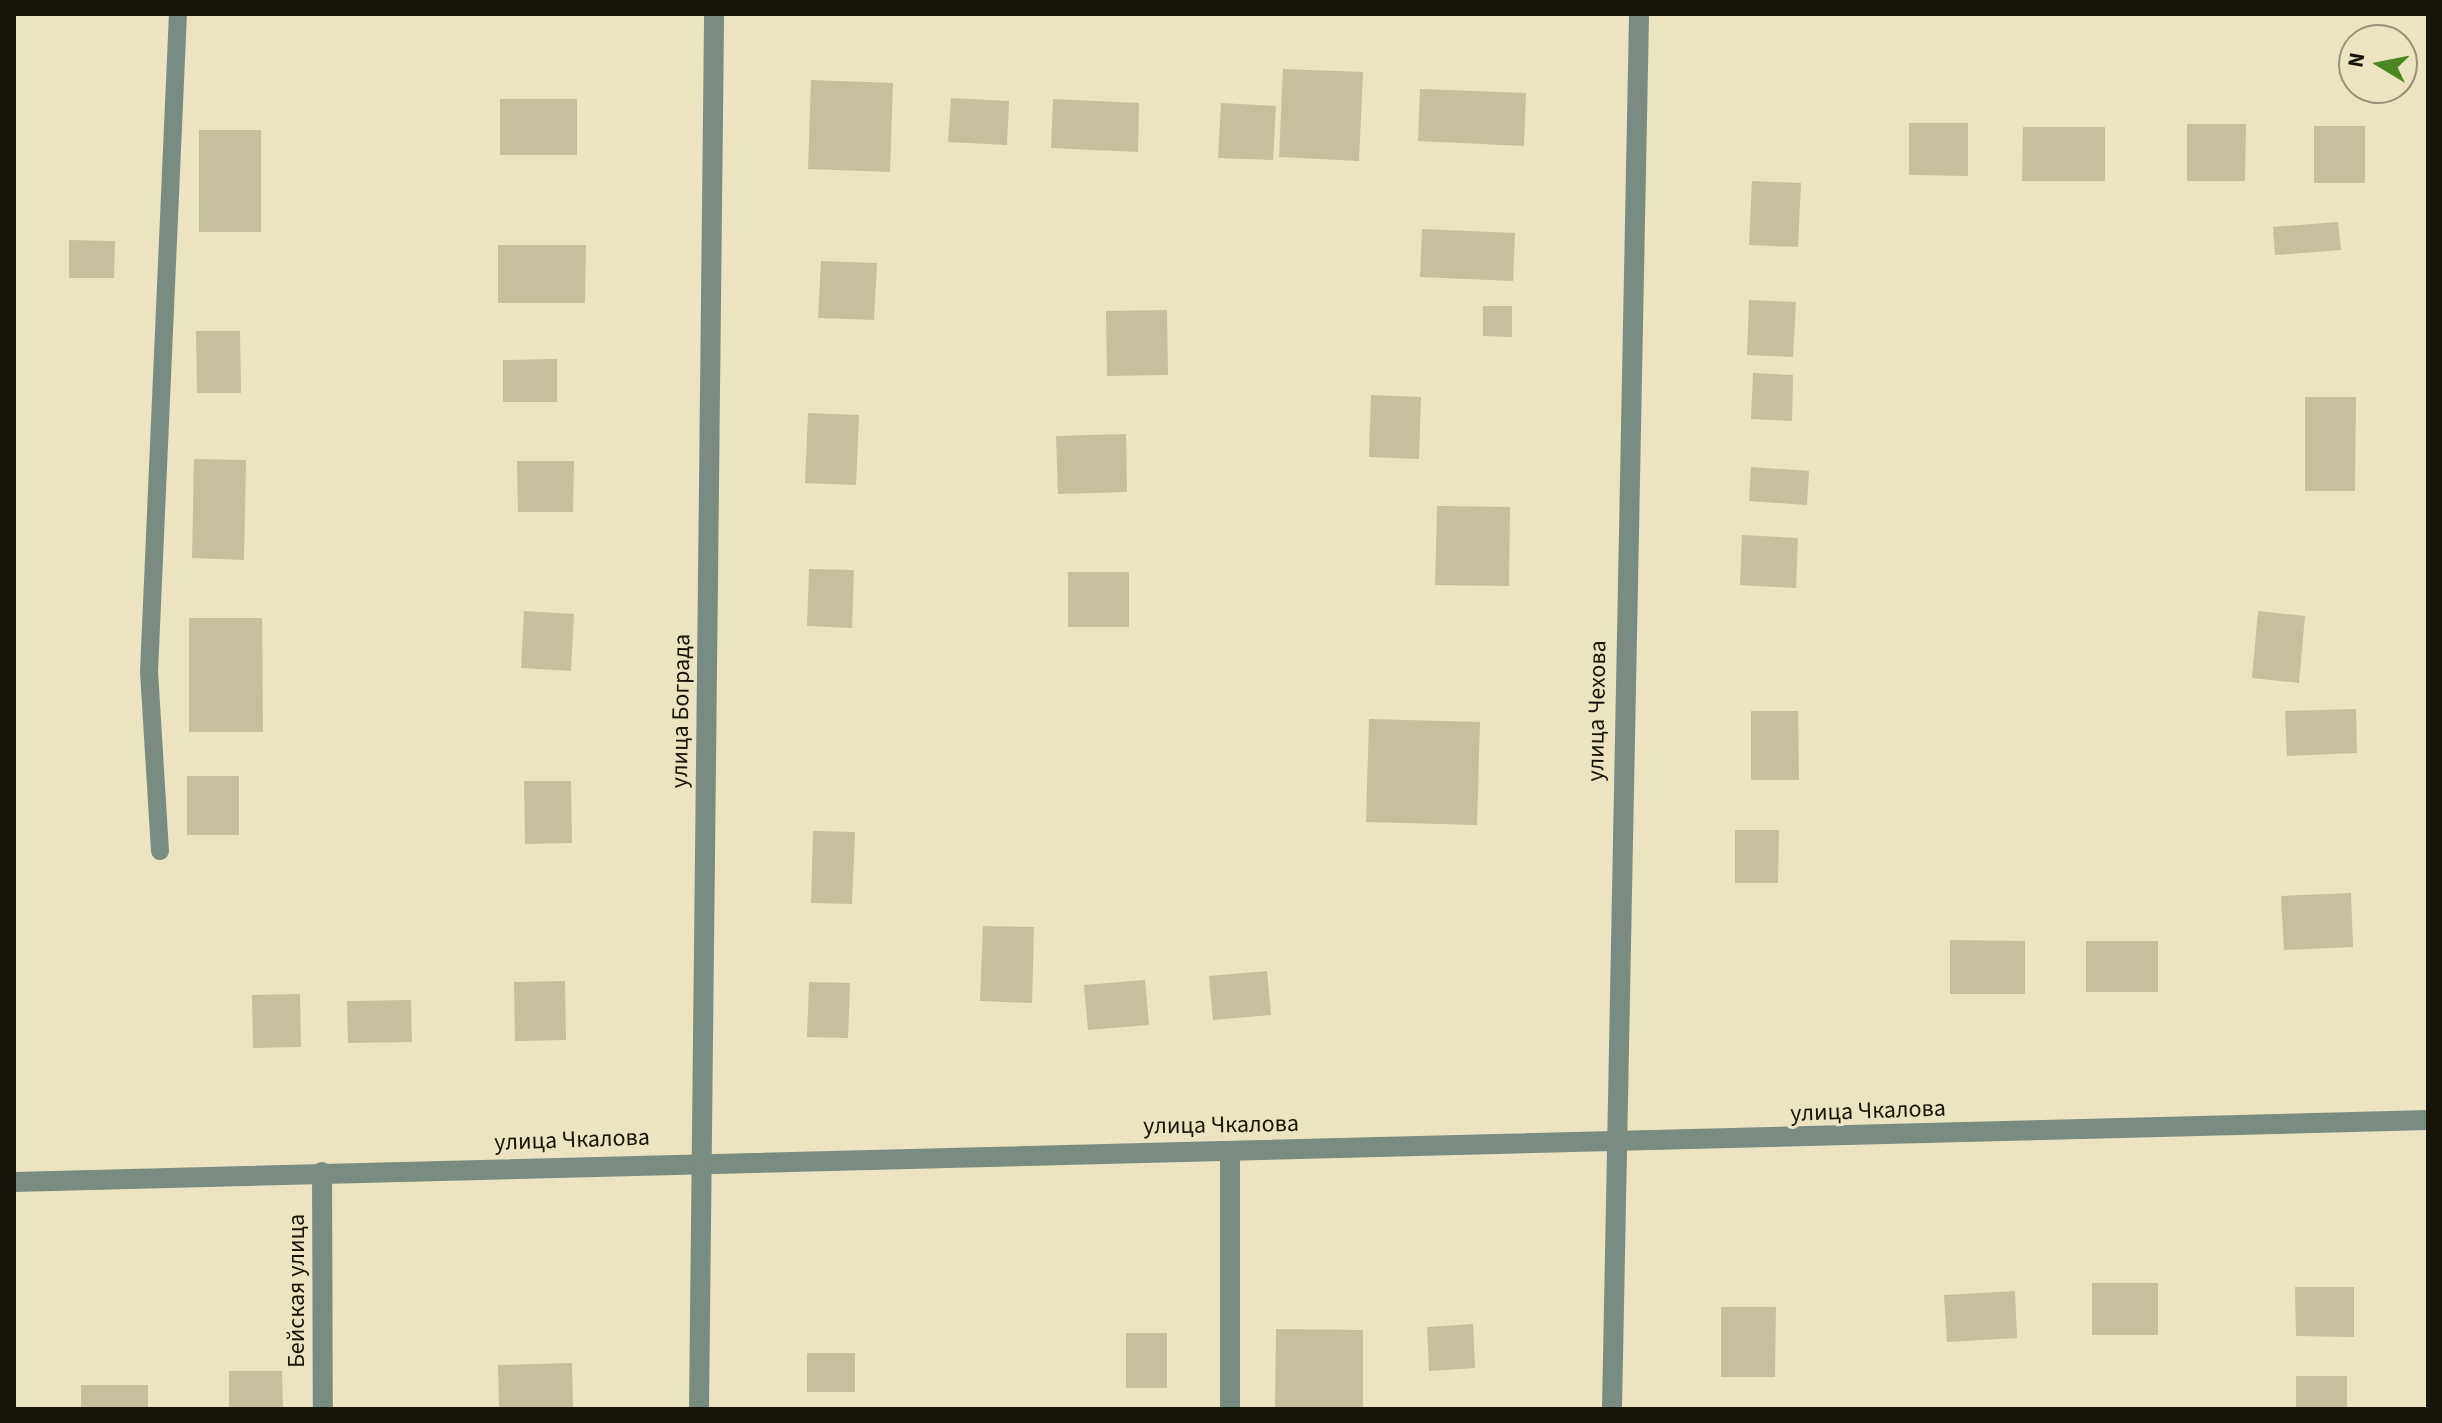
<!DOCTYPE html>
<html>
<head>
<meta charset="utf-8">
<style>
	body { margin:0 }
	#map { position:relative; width:2442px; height:1423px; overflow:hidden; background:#ece4c0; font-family:"Source Sans 3",sans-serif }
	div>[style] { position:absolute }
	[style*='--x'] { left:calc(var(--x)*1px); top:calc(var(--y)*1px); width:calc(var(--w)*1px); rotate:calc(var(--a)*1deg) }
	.building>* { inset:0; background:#c6be9c }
	.lane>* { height:18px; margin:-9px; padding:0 9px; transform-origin:9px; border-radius:9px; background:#7a8c82 }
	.street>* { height:20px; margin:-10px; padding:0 10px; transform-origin:10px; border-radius:10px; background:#7a8c82 }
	span { translate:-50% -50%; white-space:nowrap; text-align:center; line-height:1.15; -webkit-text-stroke:6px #ece4c0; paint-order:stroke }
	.street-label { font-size:24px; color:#171408 }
	.frame { position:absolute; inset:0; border:16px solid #171408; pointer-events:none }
	.north { position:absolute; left:2338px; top:24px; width:80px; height:80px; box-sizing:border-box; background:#ece4c0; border:2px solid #979176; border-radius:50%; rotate:280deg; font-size:22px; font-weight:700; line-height:32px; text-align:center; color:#171408 }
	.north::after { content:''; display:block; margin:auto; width:28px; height:36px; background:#4a8624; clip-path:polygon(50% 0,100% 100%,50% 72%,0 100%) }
</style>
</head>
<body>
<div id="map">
	<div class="building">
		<div style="clip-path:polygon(1283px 69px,1363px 72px,1359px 161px,1279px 157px)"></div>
		<div style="clip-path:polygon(811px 80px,893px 83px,890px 172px,808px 169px)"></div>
		<div style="clip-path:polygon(1420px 89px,1526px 93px,1524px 146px,1418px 141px)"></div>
		<div style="clip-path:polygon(951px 98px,1009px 101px,1007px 145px,948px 142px)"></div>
		<div style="clip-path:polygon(500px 99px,577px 99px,577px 155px,500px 155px)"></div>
		<div style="clip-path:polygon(1053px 99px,1139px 103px,1138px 152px,1051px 148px)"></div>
		<div style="clip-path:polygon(1221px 103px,1276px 106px,1273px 160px,1218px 158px)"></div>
		<div style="clip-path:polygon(1909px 123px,1968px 123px,1968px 176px,1909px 175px)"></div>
		<div style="clip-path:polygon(2187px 124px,2246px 124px,2245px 181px,2187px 181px)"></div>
		<div style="clip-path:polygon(2314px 126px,2365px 126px,2365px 183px,2314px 183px)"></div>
		<div style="clip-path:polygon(2023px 127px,2105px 127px,2105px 181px,2022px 181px)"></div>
		<div style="clip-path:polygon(199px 130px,261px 130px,261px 232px,199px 232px)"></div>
		<div style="clip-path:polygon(1752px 181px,1801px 183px,1798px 247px,1749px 245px)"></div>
		<div style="clip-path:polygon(2338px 222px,2341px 250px,2275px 255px,2273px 227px)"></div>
		<div style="clip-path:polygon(1422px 229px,1515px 233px,1513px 281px,1420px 277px)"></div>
		<div style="clip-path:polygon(69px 240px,115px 241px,114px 278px,69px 278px)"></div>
		<div style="clip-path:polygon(498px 245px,586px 245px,585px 303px,498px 303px)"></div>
		<div style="clip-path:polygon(821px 261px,877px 263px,874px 320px,818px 318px)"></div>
		<div style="clip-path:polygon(1749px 300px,1796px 302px,1793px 357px,1747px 355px)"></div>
		<div style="clip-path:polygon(1483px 306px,1512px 306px,1512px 337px,1483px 336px)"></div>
		<div style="clip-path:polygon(1167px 310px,1168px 375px,1107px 376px,1106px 311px)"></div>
		<div style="clip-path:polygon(196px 331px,240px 331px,241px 393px,197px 393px)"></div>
		<div style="clip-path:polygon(557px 359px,557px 402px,503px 402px,503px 360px)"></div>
		<div style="clip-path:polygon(1753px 373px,1793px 375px,1792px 421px,1751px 419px)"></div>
		<div style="clip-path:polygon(1371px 395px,1421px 397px,1419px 459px,1369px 457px)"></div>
		<div style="clip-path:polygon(2305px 397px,2356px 397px,2355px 491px,2305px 491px)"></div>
		<div style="clip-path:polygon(808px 413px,859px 415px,856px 485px,805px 483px)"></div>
		<div style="clip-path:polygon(1126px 434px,1127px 492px,1058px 494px,1056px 436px)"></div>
		<div style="clip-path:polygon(194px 459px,246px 460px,244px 560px,192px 558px)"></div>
		<div style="clip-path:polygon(517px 461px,574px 461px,573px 512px,518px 512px)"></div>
		<div style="clip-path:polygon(1751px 467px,1809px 471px,1807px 505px,1749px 501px)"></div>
		<div style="clip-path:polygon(1437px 506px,1510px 507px,1509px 586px,1435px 585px)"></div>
		<div style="clip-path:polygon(1742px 535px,1798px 538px,1796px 588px,1740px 585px)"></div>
		<div style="clip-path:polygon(809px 569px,854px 570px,852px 628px,807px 626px)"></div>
		<div style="clip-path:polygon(1068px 572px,1129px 572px,1129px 627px,1068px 627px)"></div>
		<div style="clip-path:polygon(524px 611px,574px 614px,571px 671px,521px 668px)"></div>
		<div style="clip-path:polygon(2258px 611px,2305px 616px,2299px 683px,2252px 678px)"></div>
		<div style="clip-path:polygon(189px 618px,262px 618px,263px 732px,189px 732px)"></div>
		<div style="clip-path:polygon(2356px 709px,2357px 753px,2287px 756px,2285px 711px)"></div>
		<div style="clip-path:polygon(1751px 711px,1798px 711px,1799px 780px,1751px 780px)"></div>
		<div style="clip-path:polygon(1369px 719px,1480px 722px,1477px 825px,1366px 822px)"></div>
		<div style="clip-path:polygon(187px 776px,239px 776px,239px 835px,187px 835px)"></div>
		<div style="clip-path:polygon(524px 781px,571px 781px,572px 843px,525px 844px)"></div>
		<div style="clip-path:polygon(1735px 830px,1779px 830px,1778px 883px,1735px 883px)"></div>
		<div style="clip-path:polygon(813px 831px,855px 832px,852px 904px,811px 903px)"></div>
		<div style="clip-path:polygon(2351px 893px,2353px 947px,2284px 950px,2281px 896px)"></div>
		<div style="clip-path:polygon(983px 926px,1034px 927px,1032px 1003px,980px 1001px)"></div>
		<div style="clip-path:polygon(1950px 940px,2025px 941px,2025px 994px,1950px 994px)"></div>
		<div style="clip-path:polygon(2086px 941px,2158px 941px,2158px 992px,2086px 992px)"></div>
		<div style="clip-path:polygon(1267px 971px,1271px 1015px,1213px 1020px,1209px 976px)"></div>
		<div style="clip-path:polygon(1145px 980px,1149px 1025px,1088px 1030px,1084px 985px)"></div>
		<div style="clip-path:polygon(565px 981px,566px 1040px,515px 1041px,514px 982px)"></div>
		<div style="clip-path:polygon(809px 982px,850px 983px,848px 1038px,807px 1037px)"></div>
		<div style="clip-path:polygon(300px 994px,301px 1047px,253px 1048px,252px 995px)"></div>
		<div style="clip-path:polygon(411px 1000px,412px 1042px,348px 1043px,347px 1001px)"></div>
		<div style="clip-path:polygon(2092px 1283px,2158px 1283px,2158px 1335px,2092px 1335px)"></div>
		<div style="clip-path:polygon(2295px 1287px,2354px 1287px,2354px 1337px,2296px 1336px)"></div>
		<div style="clip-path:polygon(2015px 1291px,2017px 1338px,1947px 1342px,1944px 1295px)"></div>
		<div style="clip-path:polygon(1721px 1307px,1776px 1307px,1775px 1377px,1721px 1377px)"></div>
		<div style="clip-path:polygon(1473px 1324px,1475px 1368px,1429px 1371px,1427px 1327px)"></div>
		<div style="clip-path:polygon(1276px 1329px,1363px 1330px,1363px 1409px,1275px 1409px)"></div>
		<div style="clip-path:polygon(1126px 1333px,1167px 1333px,1167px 1388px,1126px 1388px)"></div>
		<div style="clip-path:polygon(807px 1353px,855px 1353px,855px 1392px,807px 1392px)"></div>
		<div style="clip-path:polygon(572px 1363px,573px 1409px,499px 1409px,498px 1365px)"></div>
		<div style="clip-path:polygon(229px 1371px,282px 1371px,283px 1409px,229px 1409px)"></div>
		<div style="clip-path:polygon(2296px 1376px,2347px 1376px,2347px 1409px,2296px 1409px)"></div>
		<div style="clip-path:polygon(81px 1385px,148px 1385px,148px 1409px,81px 1409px)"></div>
	</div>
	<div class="lane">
		<div style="--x:160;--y:851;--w:179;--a:-93.5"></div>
		<div style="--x:149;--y:672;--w:659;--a:-87.48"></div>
	</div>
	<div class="street">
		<div style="--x:322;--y:1172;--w:237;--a:89.8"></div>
		<div style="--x:14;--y:1182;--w:2415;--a:-1.47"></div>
		<div style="--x:699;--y:1409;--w:1395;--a:-89.38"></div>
		<div style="--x:1230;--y:1409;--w:258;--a:-90"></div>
		<div style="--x:1612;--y:1409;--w:1395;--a:-88.89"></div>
	</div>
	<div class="street-label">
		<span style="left:681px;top:711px;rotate:-89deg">улица Бограда</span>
		<span style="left:1597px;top:711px;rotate:-89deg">улица Чехова</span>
		<span style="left:1868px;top:1111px;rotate:-2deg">улица Чкалова</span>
		<span style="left:1221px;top:1125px;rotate:-1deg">улица Чкалова</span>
		<span style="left:572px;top:1140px;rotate:-2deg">улица Чкалова</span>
		<span style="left:297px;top:1291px;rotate:-90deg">Бейская улица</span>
	</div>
	<div class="frame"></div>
	<div class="north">N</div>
</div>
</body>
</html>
